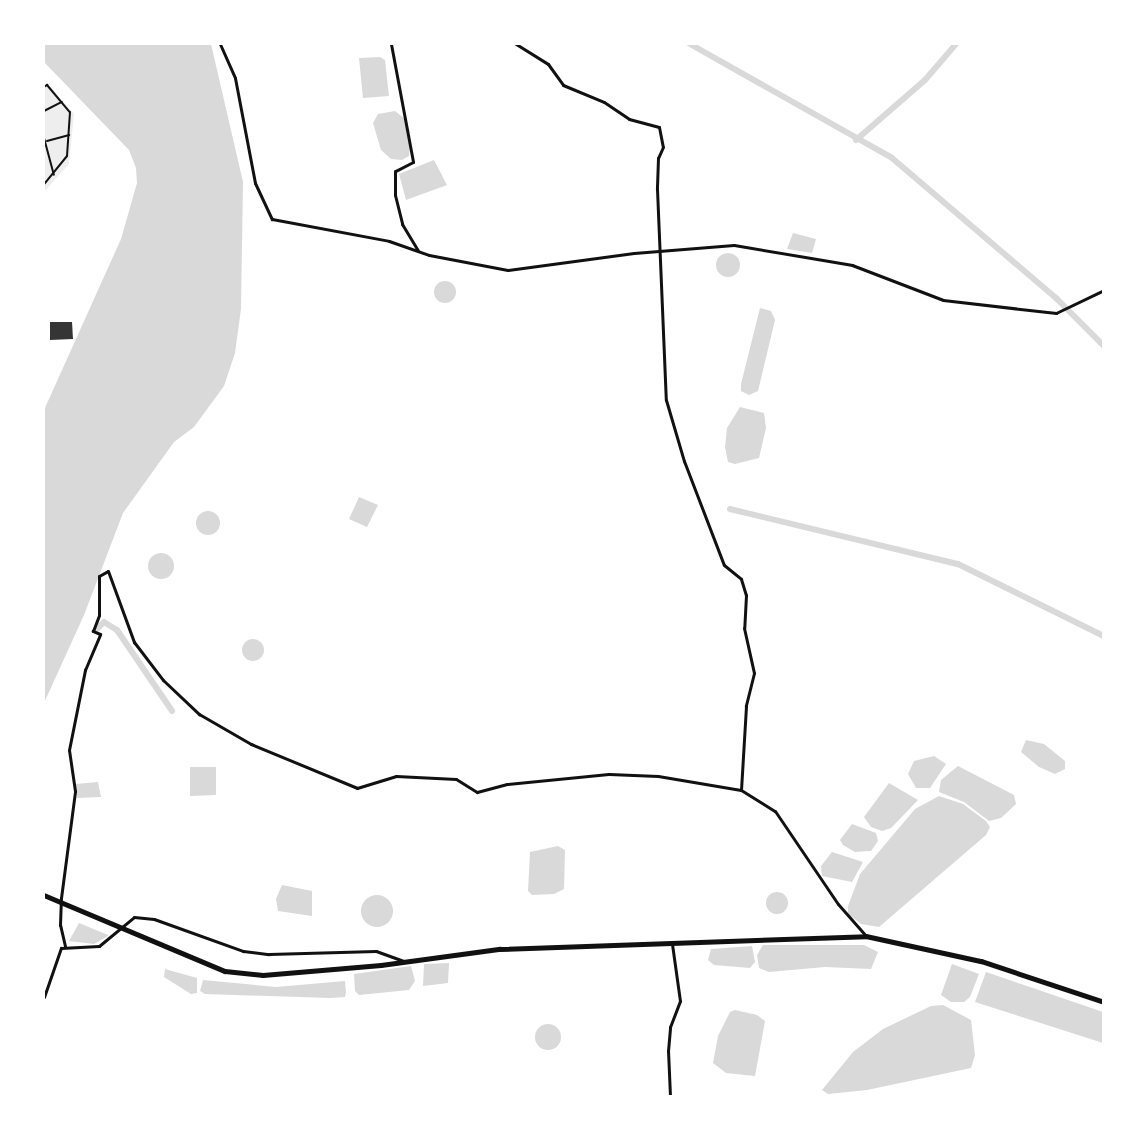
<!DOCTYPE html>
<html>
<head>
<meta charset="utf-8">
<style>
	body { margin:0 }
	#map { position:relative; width:1147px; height:1140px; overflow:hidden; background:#fff; font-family:Barlow,sans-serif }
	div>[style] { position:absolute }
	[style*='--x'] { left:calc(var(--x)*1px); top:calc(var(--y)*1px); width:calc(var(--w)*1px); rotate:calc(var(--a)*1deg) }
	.green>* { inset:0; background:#eee }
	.water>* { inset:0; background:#d9d9d9 }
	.round { border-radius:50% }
	.canal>* { height:6px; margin:-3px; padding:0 3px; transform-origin:3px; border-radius:3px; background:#d9d9d9 }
	.building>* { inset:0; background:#353535 }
	.pedestrian>* { height:2px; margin:-1px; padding:0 1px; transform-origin:1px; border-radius:1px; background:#111 }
	.minor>* { height:3px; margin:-1.5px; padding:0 1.5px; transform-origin:1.5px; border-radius:1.5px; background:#111 }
	.trunk>* { height:4.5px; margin:-2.25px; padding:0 2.25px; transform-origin:2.25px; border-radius:2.25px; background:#111 }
	span { translate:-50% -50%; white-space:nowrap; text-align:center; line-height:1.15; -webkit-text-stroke:4.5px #fff; paint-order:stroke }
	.frame { position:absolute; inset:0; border:45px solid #fff; pointer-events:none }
</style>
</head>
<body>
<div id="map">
	<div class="green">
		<div style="clip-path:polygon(47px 83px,74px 114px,69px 164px,44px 192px,44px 85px)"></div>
	</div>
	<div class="water">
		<div style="clip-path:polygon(44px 44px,211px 44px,243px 182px,241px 309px,235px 353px,224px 386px,194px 427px,174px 442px,123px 513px,84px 615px,44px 703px,44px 410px,121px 239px,137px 183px,136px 168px,129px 150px,44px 62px)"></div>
		<div style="clip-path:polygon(359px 58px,380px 57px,385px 60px,389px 96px,363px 98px)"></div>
		<div style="clip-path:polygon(395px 111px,405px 119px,410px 144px,409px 156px,402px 160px,391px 159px,381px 150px,373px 123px,378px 114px)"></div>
		<div style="clip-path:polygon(434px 160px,447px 185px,406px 200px,399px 174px)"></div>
		<div style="clip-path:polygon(793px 233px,816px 239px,812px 253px,787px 249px)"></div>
		<div class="round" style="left:716px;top:253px;width:24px;height:24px"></div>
		<div class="round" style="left:434px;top:281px;width:22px;height:22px"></div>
		<div style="clip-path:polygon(760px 308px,771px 311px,775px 320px,758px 391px,749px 395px,741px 391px,741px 384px)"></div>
		<div style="clip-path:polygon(740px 407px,764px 413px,766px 428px,759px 458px,735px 464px,728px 462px,725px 447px,727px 428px)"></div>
		<div style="clip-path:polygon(359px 497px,378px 505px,367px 527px,349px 519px)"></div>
		<div class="round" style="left:196px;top:511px;width:24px;height:24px"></div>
		<div class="round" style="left:148px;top:553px;width:26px;height:26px"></div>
		<div class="round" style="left:242px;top:639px;width:22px;height:22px"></div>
		<div style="clip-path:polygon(1026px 740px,1044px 744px,1065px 761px,1065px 769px,1055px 774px,1039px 767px,1021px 752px)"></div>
		<div style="clip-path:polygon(934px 756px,946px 764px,930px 788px,916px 788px,908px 774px,914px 761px)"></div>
		<div style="clip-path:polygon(958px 766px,1014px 795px,1016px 804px,1001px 818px,989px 821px,964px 802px,939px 792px,941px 780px)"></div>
		<div style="clip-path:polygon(190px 767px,216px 767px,216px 795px,190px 796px)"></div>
		<div style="clip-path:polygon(98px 782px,101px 797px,77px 798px,76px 784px)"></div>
		<div style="clip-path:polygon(889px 783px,918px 800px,891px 828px,882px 831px,871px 827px,864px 817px)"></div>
		<div style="clip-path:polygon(939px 796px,963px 804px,986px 821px,990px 827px,986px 835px,879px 927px,861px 924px,848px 914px,848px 906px,860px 874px,915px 809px)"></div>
		<div style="clip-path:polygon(852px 824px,876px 833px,878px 841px,871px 851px,855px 852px,843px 845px,840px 840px)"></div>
		<div style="clip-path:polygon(558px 846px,565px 850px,564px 889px,554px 894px,532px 895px,528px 891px,530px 852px)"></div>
		<div style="clip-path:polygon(832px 852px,863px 862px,852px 882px,822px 876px,821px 866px)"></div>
		<div style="clip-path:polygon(282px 885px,312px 891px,312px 916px,278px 911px,276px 899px)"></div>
		<div class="round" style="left:766px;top:892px;width:22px;height:22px"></div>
		<div class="round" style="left:361px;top:895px;width:32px;height:32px"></div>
		<div style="clip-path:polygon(79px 923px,108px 935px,108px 936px,94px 944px,69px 941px)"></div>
		<div style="clip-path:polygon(763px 945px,864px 945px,878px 952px,871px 969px,825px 967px,769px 972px,759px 968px,757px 955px)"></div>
		<div style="clip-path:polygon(752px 946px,755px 962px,750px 968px,714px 965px,708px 960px,711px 949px)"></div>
		<div style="clip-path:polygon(449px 963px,448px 983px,423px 986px,424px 964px)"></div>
		<div style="clip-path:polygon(952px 964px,979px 974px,970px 997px,964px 1002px,951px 1002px,941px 995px)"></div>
		<div style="clip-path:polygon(411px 966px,415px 981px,409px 990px,359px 995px,355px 991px,354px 974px)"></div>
		<div style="clip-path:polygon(165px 969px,197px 978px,197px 993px,191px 994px,164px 977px)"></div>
		<div style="clip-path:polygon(986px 972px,1103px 1012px,1103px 1043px,975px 1002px)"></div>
		<div style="clip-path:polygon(203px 980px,276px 987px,345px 981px,346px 992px,345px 997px,330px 998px,205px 994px,200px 991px)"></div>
		<div style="clip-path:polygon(943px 1005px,971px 1020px,975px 1055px,971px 1068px,867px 1090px,828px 1094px,822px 1090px,853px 1052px,883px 1029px,931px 1006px)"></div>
		<div style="clip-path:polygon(735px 1010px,757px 1015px,765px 1021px,755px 1076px,726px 1073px,713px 1063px,718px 1036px,730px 1012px)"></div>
		<div class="round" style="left:535px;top:1024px;width:26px;height:26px"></div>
	</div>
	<div class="canal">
		<div style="--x:690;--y:44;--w:232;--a:29.4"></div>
		<div style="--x:892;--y:158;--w:216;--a:40.5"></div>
		<div style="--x:1056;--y:298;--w:68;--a:45"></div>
		<div style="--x:856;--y:140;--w:91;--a:-41"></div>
		<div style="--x:925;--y:80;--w:48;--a:-49.3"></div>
		<div style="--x:730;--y:509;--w:235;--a:13.6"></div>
		<div style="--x:958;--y:564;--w:163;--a:26.3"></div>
		<div style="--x:96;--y:630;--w:11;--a:-45"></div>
		<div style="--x:104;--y:622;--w:15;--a:32"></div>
		<div style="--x:117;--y:630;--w:98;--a:55.8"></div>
	</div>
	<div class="building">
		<div style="clip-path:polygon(50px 322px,72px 322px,73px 339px,50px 340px)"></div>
	</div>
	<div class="pedestrian">
		<div style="--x:44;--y:87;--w:4;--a:-34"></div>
		<div style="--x:47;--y:85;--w:35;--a:50"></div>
		<div style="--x:70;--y:112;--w:44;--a:93.9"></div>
		<div style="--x:67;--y:156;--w:36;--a:129"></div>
		<div style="--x:44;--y:111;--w:20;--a:-27"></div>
		<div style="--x:44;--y:138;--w:38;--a:75"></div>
		<div style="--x:47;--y:141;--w:23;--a:-15"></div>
	</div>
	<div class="minor">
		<div style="--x:220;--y:44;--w:37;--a:66"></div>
		<div style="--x:235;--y:78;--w:107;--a:79.2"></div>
		<div style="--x:255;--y:183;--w:40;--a:65"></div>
		<div style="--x:272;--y:219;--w:119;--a:10.6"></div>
		<div style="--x:389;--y:241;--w:42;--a:19.3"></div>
		<div style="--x:429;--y:255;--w:80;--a:10.8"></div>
		<div style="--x:508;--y:270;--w:127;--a:-7.7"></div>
		<div style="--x:634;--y:253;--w:100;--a:-4.6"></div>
		<div style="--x:734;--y:245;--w:120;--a:9.6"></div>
		<div style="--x:852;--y:265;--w:97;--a:21"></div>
		<div style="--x:943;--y:300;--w:114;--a:6.6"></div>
		<div style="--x:1056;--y:313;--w:53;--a:-25.6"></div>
		<div style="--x:391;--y:44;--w:120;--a:79.4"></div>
		<div style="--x:413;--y:162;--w:20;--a:153"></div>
		<div style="--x:395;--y:171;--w:24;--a:90"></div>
		<div style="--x:395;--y:195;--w:30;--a:76"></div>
		<div style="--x:402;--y:224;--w:31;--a:59"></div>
		<div style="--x:516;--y:44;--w:38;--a:32"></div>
		<div style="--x:548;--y:64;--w:26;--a:54"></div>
		<div style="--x:563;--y:85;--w:44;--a:22.5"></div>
		<div style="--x:604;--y:102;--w:30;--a:34"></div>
		<div style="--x:629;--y:119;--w:31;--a:15"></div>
		<div style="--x:659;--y:127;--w:20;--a:79"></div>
		<div style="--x:663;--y:147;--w:12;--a:114"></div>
		<div style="--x:658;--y:158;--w:31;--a:92"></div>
		<div style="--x:657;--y:189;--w:211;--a:87.6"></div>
		<div style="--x:666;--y:400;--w:64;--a:73.6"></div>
		<div style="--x:684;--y:461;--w:111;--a:69"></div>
		<div style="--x:724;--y:565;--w:22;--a:39"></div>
		<div style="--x:741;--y:579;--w:17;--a:73"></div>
		<div style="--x:746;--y:595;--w:33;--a:93"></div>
		<div style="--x:744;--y:628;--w:46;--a:77.5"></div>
		<div style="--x:754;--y:673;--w:34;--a:104"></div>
		<div style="--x:746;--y:706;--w:84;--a:93.4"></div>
		<div style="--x:65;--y:946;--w:22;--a:-103"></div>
		<div style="--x:60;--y:925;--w:27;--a:-88"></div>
		<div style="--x:61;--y:898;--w:108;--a:-82.5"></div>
		<div style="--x:75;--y:791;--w:41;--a:-98.3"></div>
		<div style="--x:69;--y:750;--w:82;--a:-78.7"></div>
		<div style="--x:85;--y:670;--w:39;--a:-67"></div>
		<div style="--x:100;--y:634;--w:8;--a:-157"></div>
		<div style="--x:93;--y:631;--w:17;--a:-69"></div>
		<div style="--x:99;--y:615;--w:39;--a:-90"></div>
		<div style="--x:99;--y:576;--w:10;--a:-29"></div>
		<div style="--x:108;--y:571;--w:76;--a:69.9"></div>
		<div style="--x:134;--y:642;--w:48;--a:52.7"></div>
		<div style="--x:163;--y:680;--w:50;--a:43.4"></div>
		<div style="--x:199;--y:714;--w:60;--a:30"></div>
		<div style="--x:251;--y:744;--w:115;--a:22.5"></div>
		<div style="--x:357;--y:788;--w:41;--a:-17.1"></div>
		<div style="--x:396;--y:776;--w:60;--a:2.9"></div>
		<div style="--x:456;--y:779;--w:25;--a:32"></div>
		<div style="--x:477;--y:792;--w:31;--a:-15"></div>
		<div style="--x:507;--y:784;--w:102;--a:-5.6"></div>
		<div style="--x:609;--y:774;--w:49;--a:2.3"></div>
		<div style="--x:658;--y:776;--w:84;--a:9.6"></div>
		<div style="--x:741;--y:790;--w:40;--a:32"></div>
		<div style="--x:775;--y:811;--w:112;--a:55.9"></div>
		<div style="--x:838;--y:904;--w:43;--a:48.8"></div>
		<div style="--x:44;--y:997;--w:52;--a:-70.9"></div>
		<div style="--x:61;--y:948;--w:38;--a:-3"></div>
		<div style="--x:99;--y:946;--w:45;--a:-39.6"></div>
		<div style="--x:134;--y:917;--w:20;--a:6"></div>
		<div style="--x:154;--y:919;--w:95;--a:19.8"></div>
		<div style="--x:243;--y:951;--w:26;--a:7"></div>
		<div style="--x:269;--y:954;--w:107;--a:-1.6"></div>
		<div style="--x:376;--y:951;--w:30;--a:20"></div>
		<div style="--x:670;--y:1096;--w:45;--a:-92.5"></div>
		<div style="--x:668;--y:1051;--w:24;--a:-85"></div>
		<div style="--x:670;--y:1027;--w:28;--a:-69"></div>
		<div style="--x:680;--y:1001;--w:58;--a:-98"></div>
	</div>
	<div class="trunk">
		<div style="--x:44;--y:895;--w:196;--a:22.8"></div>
		<div style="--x:225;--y:971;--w:38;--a:6"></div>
		<div style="--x:263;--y:975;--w:118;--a:-4.8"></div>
		<div style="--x:381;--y:965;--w:120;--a:-7.7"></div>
		<div style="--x:500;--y:949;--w:366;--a:-2"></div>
		<div style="--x:866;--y:936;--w:118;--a:12.3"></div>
		<div style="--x:981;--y:961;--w:130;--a:18.4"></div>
	</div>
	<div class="frame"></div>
</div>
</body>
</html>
